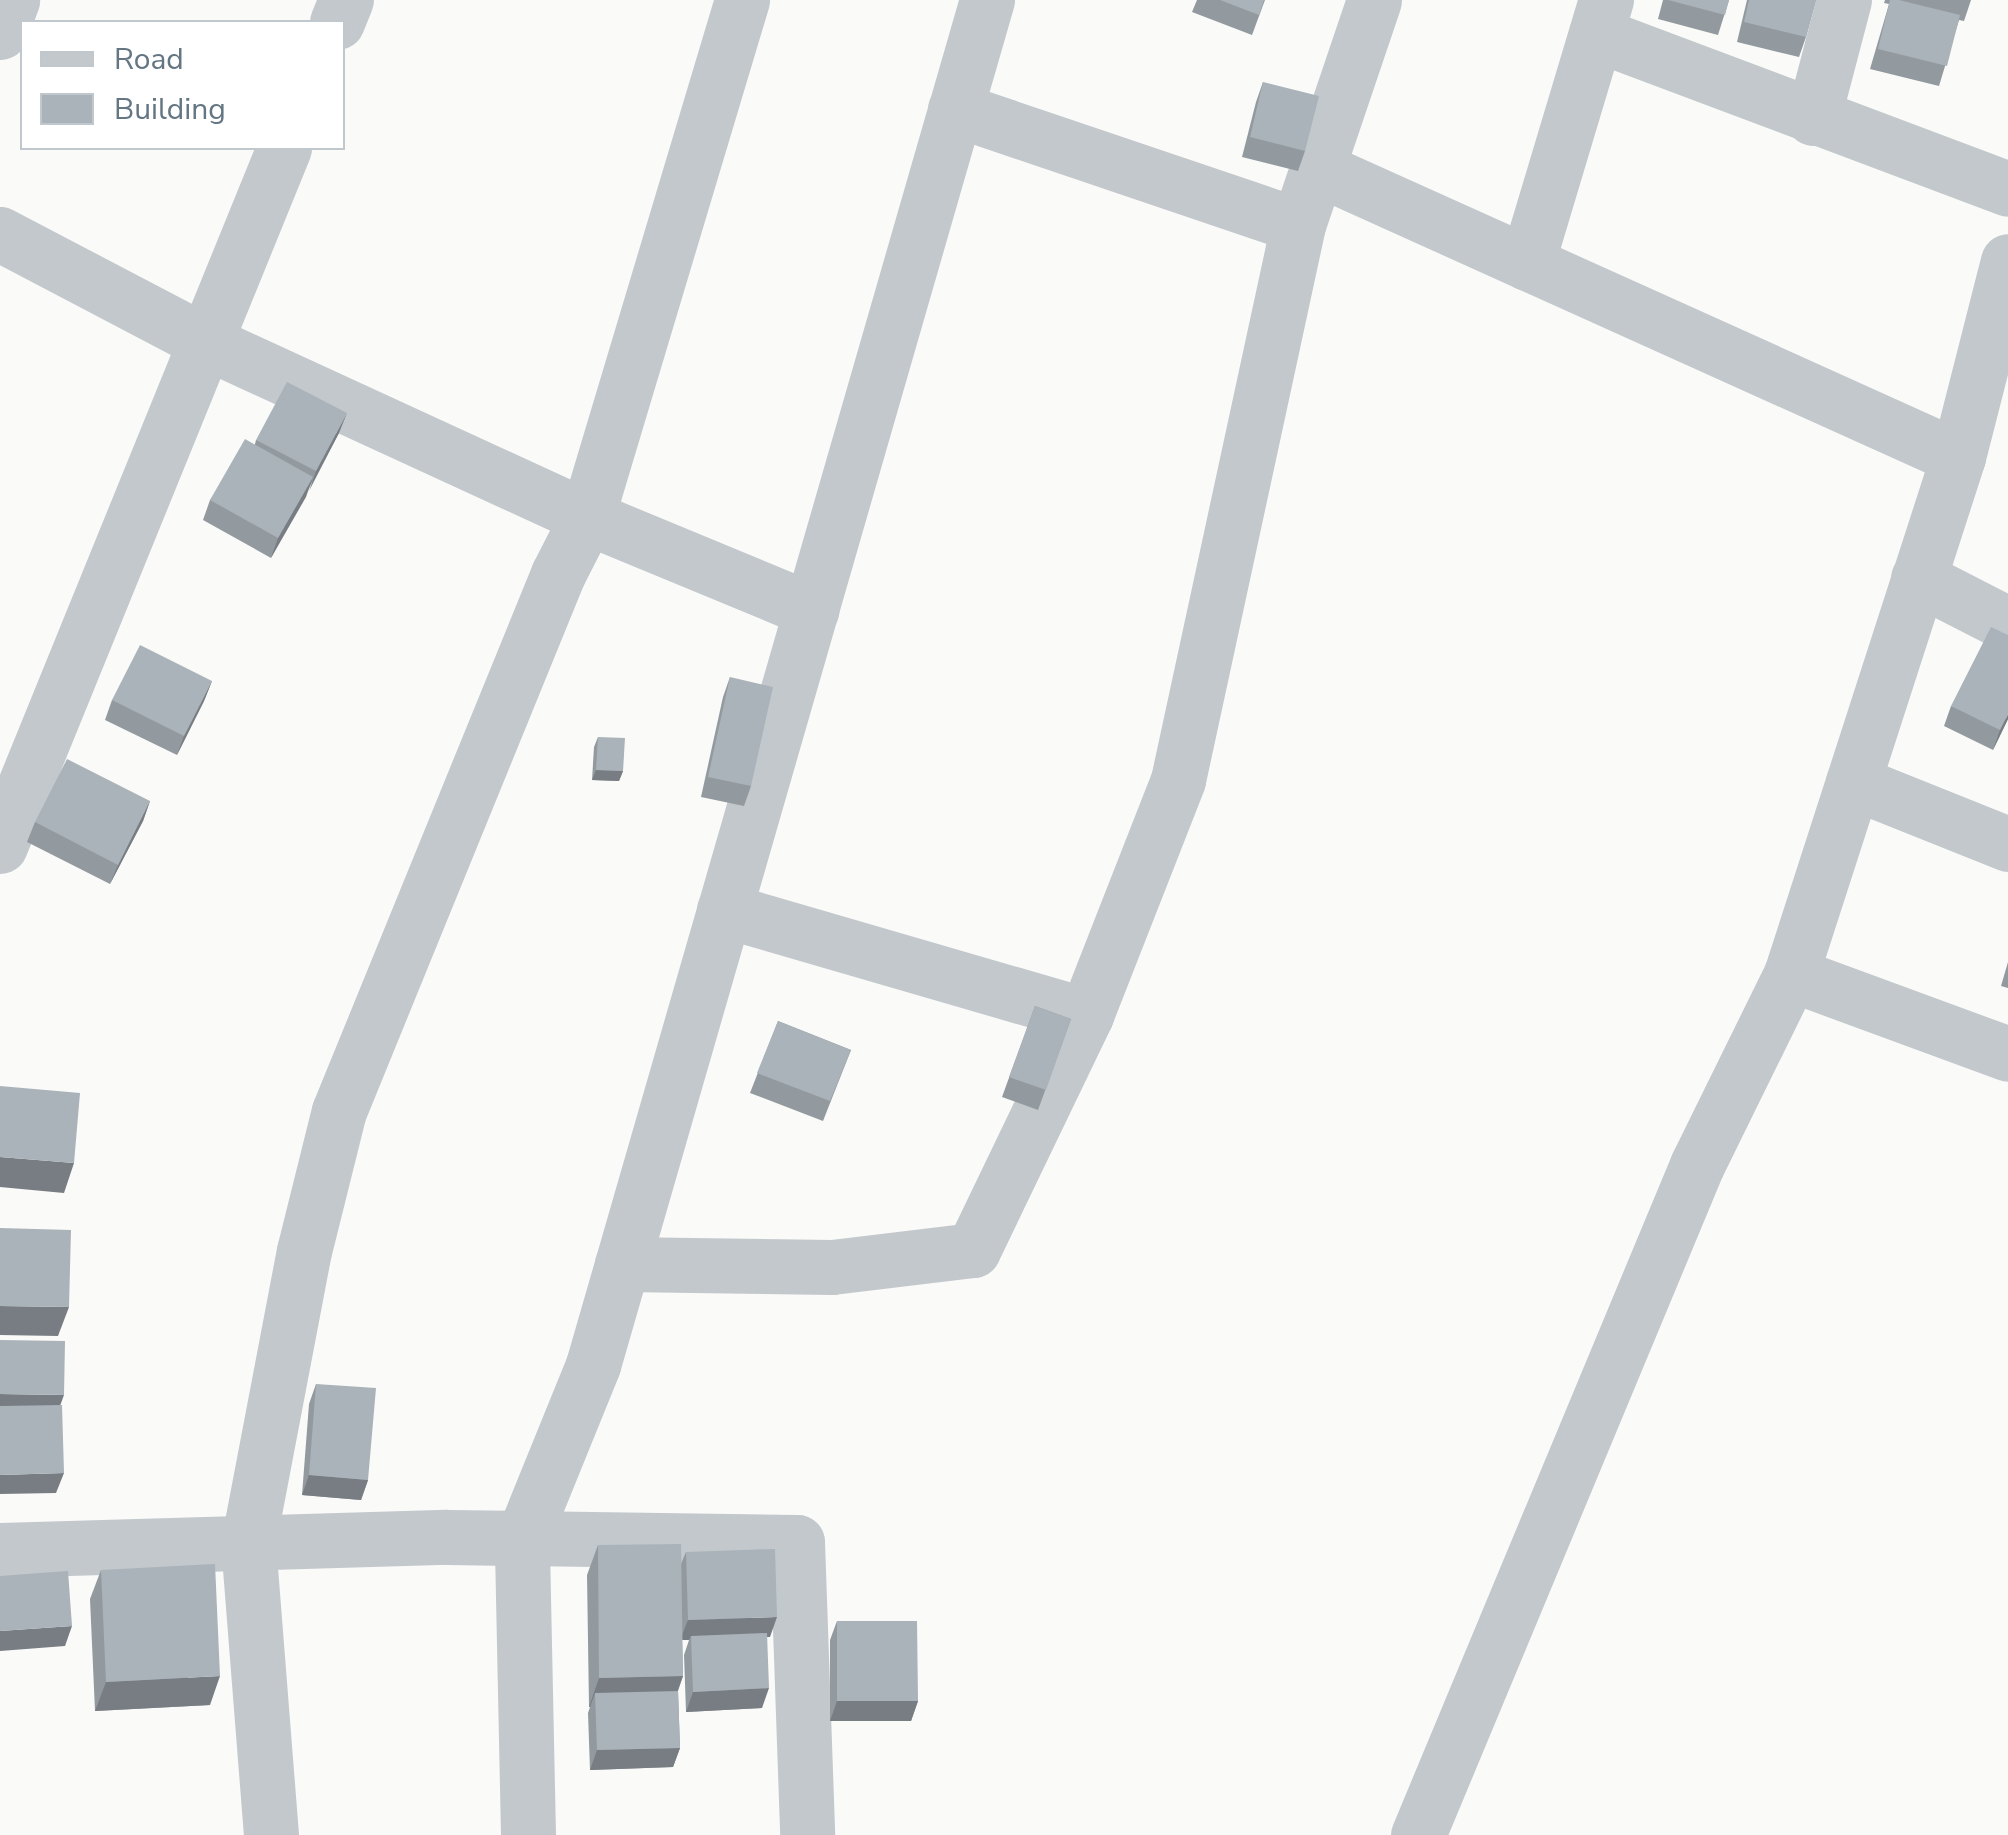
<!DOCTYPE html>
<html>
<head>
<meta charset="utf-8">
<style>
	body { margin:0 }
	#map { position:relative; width:2008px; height:1835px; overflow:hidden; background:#fafaf8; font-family:"Nunito Sans",sans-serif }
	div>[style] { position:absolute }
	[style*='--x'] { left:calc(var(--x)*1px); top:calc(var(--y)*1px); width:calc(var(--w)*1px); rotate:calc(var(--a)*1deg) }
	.minor>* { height:55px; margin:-27.5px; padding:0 27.5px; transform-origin:27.5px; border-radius:27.5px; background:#c3c8cc }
	.wall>* { inset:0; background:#929a9f }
	.shaded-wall>* { inset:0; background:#777d82 }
	.building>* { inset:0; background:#aab3b9 }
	span { translate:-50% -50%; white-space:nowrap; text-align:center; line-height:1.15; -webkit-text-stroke:10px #fff; paint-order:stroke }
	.legend { position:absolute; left:20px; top:20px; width:325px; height:130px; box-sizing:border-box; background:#fff; border:2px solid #c1c8cd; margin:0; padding:12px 18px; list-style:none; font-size:30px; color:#657683 }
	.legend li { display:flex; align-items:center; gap:20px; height:50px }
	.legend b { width:50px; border:2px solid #c1c8cd }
</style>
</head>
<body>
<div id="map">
	<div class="minor">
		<div style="--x:337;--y:22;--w:24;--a:-68"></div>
		<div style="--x:0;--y:32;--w:34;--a:-69"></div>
		<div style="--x:1596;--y:34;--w:440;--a:20.6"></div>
		<div style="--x:955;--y:109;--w:362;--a:18.7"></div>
		<div style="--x:1813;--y:118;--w:122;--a:-75.3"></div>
		<div style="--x:1317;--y:168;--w:703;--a:24.27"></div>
		<div style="--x:0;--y:234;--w:230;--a:27.7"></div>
		<div style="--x:204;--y:341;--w:422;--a:24.7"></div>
		<div style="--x:587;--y:517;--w:243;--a:22.5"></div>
		<div style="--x:1527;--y:263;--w:275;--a:-73.3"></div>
		<div style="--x:1918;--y:578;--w:101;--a:27.1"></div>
		<div style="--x:1853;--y:782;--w:167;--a:21.8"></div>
		<div style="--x:0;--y:846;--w:754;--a:-67.86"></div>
		<div style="--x:724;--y:910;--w:377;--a:16.2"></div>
		<div style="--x:1791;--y:974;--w:231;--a:20.2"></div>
		<div style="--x:622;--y:1264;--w:210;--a:0.8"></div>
		<div style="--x:832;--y:1267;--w:142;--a:-6.9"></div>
		<div style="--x:973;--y:1250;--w:261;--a:-64.3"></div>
		<div style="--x:1086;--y:1015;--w:252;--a:-68.6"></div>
		<div style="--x:1178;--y:780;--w:568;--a:-77.8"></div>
		<div style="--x:1298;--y:225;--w:237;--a:-71.3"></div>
		<div style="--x:0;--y:1550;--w:447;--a:-1.7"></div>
		<div style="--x:447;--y:1537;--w:350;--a:0.8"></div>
		<div style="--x:797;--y:1542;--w:293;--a:88"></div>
		<div style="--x:271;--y:1835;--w:292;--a:-94.5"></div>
		<div style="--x:248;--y:1544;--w:298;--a:-79.2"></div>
		<div style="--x:304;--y:1251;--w:144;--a:-76"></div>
		<div style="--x:339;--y:1111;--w:580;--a:-67.81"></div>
		<div style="--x:558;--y:574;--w:64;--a:-63"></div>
		<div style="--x:587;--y:517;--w:540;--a:-73.31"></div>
		<div style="--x:528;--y:1835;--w:295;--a:-91.2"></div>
		<div style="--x:522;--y:1540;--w:189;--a:-67.9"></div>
		<div style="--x:593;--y:1365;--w:1421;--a:-73.9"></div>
		<div style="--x:1418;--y:1835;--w:726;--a:-67.39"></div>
		<div style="--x:1697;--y:1165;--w:213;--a:-63.8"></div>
		<div style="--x:1791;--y:974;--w:543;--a:-72.1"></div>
		<div style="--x:1958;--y:457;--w:202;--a:-75.7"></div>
	</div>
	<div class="wall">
		<div style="clip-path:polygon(1197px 0,1265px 0,1252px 35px,1192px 12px)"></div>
		<div style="clip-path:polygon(1663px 0,1729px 0,1718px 35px,1658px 19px)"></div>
		<div style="clip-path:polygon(1747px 0,1816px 0,1806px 37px,1799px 57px,1737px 42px)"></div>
		<div style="clip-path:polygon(1885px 0,1971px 0,1964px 21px,1959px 20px,1939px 86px,1870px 69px,1889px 4px,1884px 3px)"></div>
		<div style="clip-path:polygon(1263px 82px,1305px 151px,1298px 171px,1242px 157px,1256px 102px)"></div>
		<div style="clip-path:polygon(339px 433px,271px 558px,203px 520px,210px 500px,255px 444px,256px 440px)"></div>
		<div style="clip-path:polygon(730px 677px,751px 786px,744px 806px,701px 797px,723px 697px)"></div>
		<div style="clip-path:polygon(212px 681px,204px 701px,177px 755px,105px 720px,112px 700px)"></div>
		<div style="clip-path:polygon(1951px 706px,2008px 719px,1993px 750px,1944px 726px)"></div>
		<div style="clip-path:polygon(598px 737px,623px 771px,619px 781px,592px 780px,594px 747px)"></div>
		<div style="clip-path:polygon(150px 801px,143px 821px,110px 884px,27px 842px,35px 822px)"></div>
		<div style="clip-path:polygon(2008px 962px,2008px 988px,2001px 986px)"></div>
		<div style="clip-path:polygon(1035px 1006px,1071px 1019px,1038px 1110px,1002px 1097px)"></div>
		<div style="clip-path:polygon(778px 1021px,851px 1050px,823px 1121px,750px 1093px)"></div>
		<div style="clip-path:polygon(316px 1384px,368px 1480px,361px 1500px,302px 1495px,309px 1404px)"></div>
		<div style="clip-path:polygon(598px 1545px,681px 1564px,686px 1552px,770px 1637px,767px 1637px,762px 1708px,686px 1712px,684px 1655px,689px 1640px,682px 1640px,683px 1676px,678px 1691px,680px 1748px,673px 1767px,590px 1770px,588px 1713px,590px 1707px,589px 1707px,587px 1575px)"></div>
		<div style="clip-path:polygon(101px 1570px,210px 1705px,95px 1711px,90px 1599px)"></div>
		<div style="clip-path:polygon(837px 1621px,918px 1701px,911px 1721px,830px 1721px,830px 1640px)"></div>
	</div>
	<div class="shaded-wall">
		<div style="clip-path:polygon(347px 413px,339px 433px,309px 491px,316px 471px)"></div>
		<div style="clip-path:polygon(313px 477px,306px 497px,271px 558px,278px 538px)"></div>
		<div style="clip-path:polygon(212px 681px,204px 701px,177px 755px,184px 736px)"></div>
		<div style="clip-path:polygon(2008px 714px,2008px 719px,1993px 750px,2000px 730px)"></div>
		<div style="clip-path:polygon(596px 770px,623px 771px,619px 781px,592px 780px)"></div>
		<div style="clip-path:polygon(150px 801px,143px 821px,110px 884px,118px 865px)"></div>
		<div style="clip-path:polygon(0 1157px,74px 1163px,64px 1193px,0 1187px)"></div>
		<div style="clip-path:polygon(0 1306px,69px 1307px,58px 1336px,0 1335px)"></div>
		<div style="clip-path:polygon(0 1394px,64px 1395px,57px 1414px,0 1414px)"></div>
		<div style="clip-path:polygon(64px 1473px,56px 1493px,0 1494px,0 1475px)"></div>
		<div style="clip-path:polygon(309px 1475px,368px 1480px,361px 1500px,302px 1495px)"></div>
		<div style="clip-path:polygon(777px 1617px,770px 1637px,691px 1640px,691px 1636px,689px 1640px,680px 1640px,688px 1620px)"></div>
		<div style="clip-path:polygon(72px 1626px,65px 1646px,0 1651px,0 1631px)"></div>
		<div style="clip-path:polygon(220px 1676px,210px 1705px,95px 1711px,106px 1682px)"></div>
		<div style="clip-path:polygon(683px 1676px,672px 1706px,595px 1693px,590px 1707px,589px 1707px,599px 1678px)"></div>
		<div style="clip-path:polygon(769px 1688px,762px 1708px,686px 1712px,693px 1692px)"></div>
		<div style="clip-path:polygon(837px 1701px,918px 1701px,911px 1721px,830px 1721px)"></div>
		<div style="clip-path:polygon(680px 1748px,673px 1767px,590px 1770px,597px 1750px)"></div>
	</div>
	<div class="building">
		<div style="clip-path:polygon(1220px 0,1264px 0,1259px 15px)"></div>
		<div style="clip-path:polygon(1668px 0,1729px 0,1725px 15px)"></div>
		<div style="clip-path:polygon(1749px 0,1816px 0,1806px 37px,1744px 22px)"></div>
		<div style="clip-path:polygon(1890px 0,1899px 0,1960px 15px,1947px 66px,1878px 49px)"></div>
		<div style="clip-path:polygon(1263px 82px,1319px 96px,1305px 151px,1250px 137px)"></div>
		<div style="clip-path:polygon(287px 382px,347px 413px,316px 471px,256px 440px)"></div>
		<div style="clip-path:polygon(245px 439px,313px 477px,278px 538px,210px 500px)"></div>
		<div style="clip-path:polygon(1991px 627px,2008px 635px,2008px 714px,2000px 730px,1951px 706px)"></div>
		<div style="clip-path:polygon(140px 645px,212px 681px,184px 736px,112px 700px)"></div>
		<div style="clip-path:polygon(730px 677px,773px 687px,751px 786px,708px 777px)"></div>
		<div style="clip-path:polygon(598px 737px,625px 738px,623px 771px,596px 770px)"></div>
		<div style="clip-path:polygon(67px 759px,150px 801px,118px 865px,35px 822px)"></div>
		<div style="clip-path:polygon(1035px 1006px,1071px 1019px,1046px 1090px,1009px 1077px)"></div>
		<div style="clip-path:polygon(778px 1021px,851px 1050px,830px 1101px,757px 1073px)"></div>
		<div style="clip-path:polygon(0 1086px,80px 1093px,74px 1163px,0 1157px)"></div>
		<div style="clip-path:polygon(0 1228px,71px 1230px,69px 1307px,0 1306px)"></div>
		<div style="clip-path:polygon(0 1340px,65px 1341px,64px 1395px,0 1394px)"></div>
		<div style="clip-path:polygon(316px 1384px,376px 1388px,368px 1480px,309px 1475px)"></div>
		<div style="clip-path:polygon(62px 1405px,64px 1473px,0 1475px,0 1406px)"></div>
		<div style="clip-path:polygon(681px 1544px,683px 1676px,599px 1678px,598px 1545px)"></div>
		<div style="clip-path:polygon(775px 1549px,777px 1617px,688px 1620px,686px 1552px)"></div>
		<div style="clip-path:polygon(215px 1564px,220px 1676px,106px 1682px,101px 1570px)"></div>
		<div style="clip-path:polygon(68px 1571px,72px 1626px,0 1631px,0 1576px)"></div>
		<div style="clip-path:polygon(837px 1621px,917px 1621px,918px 1701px,837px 1701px)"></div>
		<div style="clip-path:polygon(767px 1633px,769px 1688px,693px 1692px,691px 1636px)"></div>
		<div style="clip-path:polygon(678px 1691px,680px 1748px,597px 1750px,595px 1693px)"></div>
	</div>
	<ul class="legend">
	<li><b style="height:12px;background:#c3c8cc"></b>Road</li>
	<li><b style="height:28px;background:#aab3b9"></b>Building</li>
	</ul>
</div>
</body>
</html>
